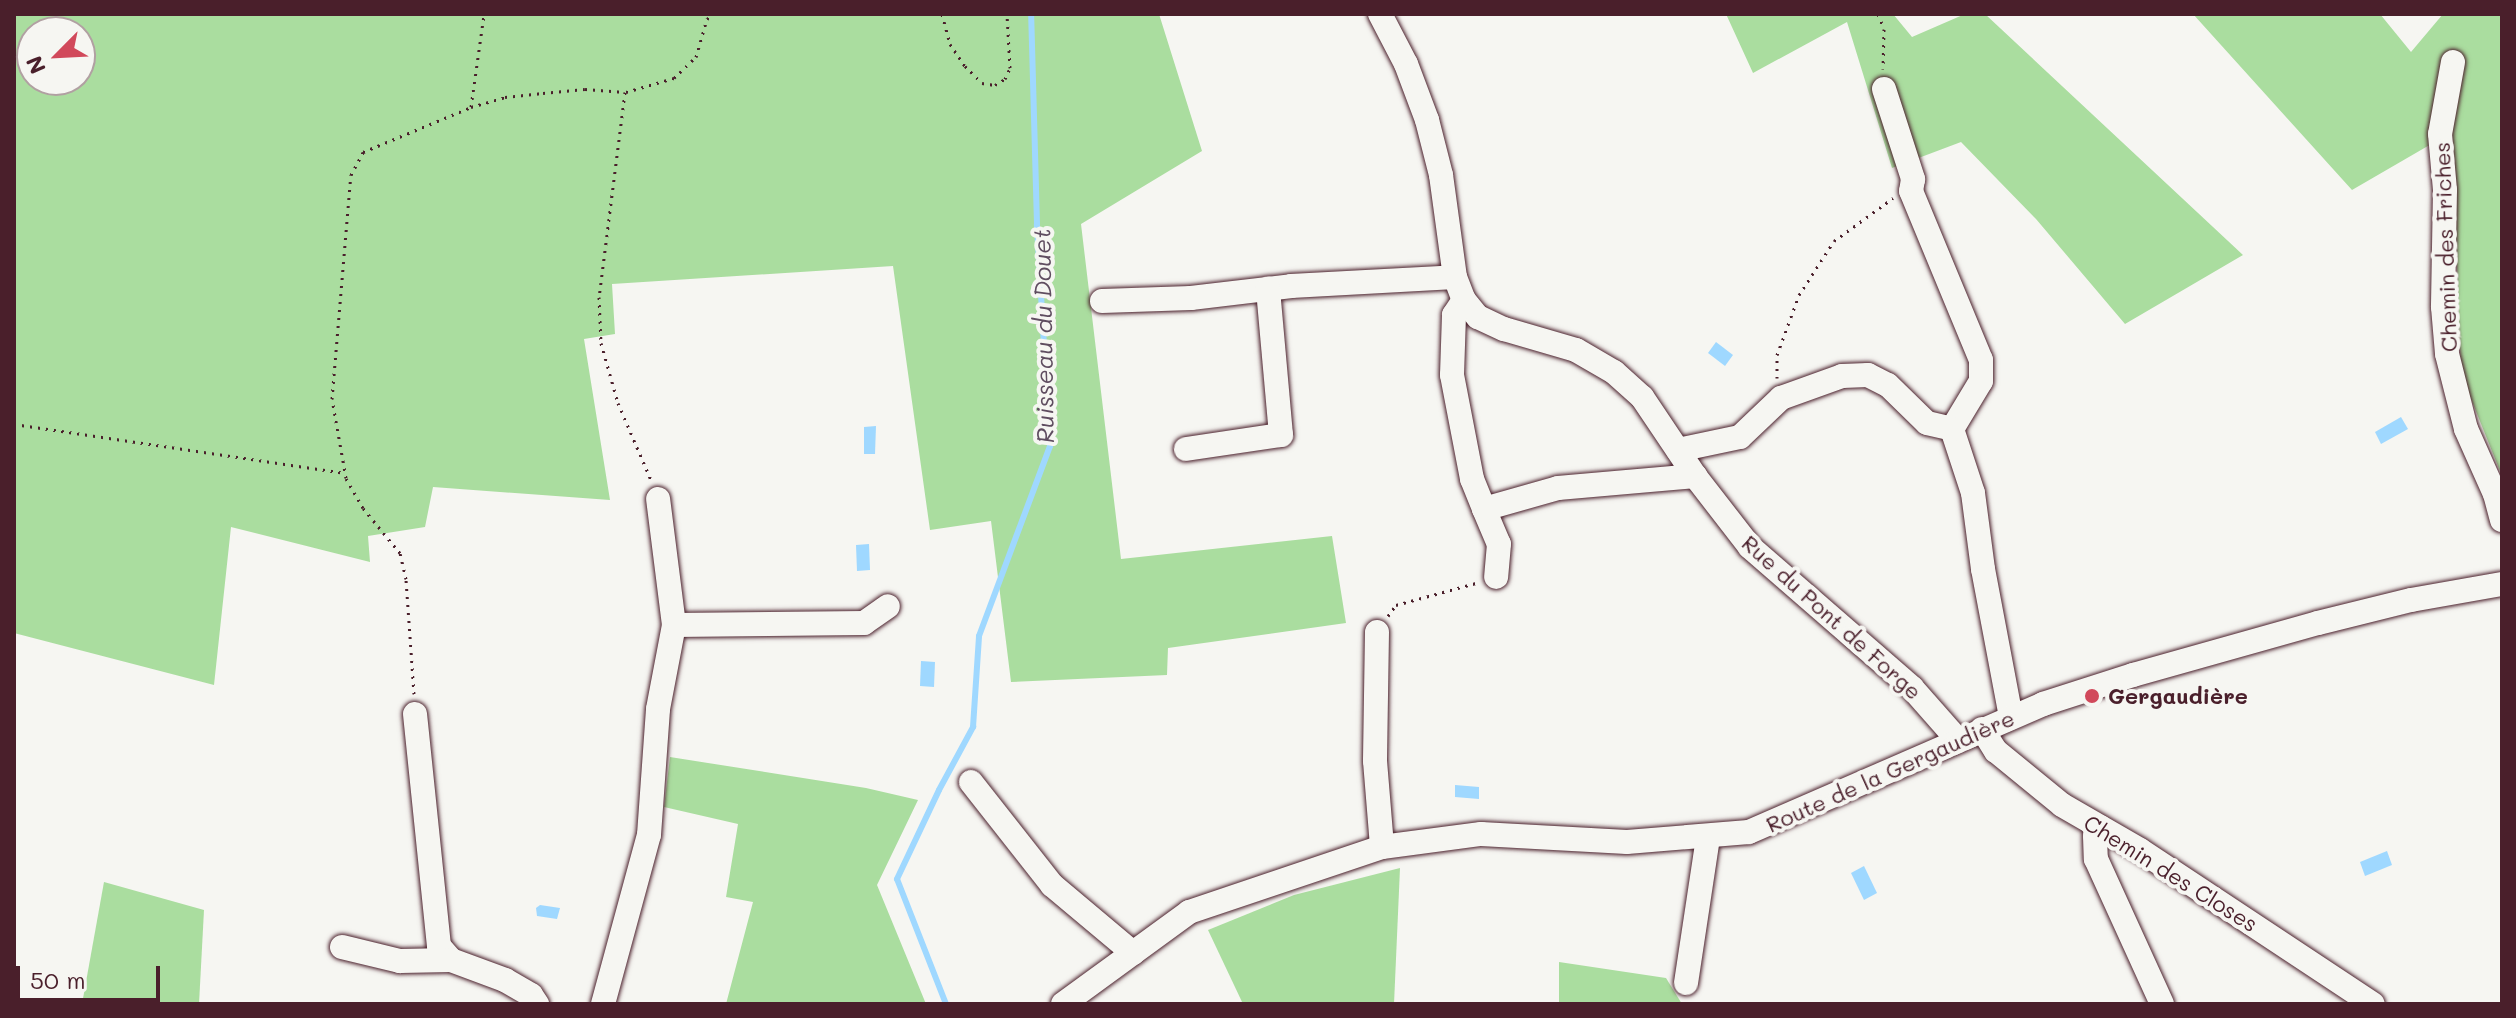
<!DOCTYPE html>
<html>
<head>
<meta charset="utf-8">
<style>
	body { margin:0 }
	#map { position:relative; width:2516px; height:1018px; overflow:hidden; background:#f6f6f2; font-family:Mali,sans-serif }
	div>[style] { position:absolute }
	[style*='--x'] { left:calc(var(--x)*1px); top:calc(var(--y)*1px); width:calc(var(--w)*1px); rotate:calc(var(--a)*1deg) }
	.green>* { inset:0; background:#aadd9f }
	.water>* { inset:0; background:#9fd8ff }
	.stream>* { height:6px; margin:-3px; padding:0 3px; transform-origin:3px; border-radius:3px; background:#9fd8ff }
	.path>* { height:3px; margin-top:-1.5px; transform-origin:0; background:repeating-linear-gradient(90deg,#4a1f2b 0 2px,transparent 0 8px) }
	.roads { filter:drop-shadow(0 0 2px #4a1f2b) drop-shadow(0 0 2px #4a1f2b) }
	.minor>* { height:24px; margin:-12px; padding:0 12px; transform-origin:12px; border-radius:12px; background:#f6f6f2 }
	.dots>* { width:22px; height:22px; translate:-50% -50%; box-sizing:border-box; border:4px solid #f6f6f2; border-radius:50% }
	span { translate:-50% -50%; white-space:nowrap; text-align:center; line-height:1.15; -webkit-text-stroke:8px #f6f6f2; paint-order:stroke }
	.street-label { font-size:22px; color:#4a1f2b }
	.poi-label { font-size:22px; color:#4a1f2b; font-weight:700 }
	.left { translate:0 -50%; text-align:left }
	.water-label { font-size:24px; color:#5f4d60; font-style:italic }
	.frame { position:absolute; inset:0; border:16px solid #4a1f2b; pointer-events:none }
	.north { position:absolute; left:16px; top:16px; width:80px; height:80px; box-sizing:border-box; background:#f6f6f2; border:2px solid #b1a0a2; border-radius:50%; rotate:246deg; font-size:22px; font-weight:700; line-height:32px; text-align:center; color:#4a1f2b }
	.north::after { content:''; display:block; margin:auto; width:28px; height:36px; background:#d1495b; clip-path:polygon(50% 0,100% 100%,50% 72%,0 100%) }
	.scale { position:absolute; left:16px; top:966px; width:144px; height:36px; box-sizing:border-box; border:4px solid #4a1f2b; border-top:0; padding-left:10px; font-size:24px; line-height:28px; white-space:nowrap; color:#4a1f2b; -webkit-text-stroke:6px #f6f6f2; paint-order:stroke }
</style>
</head>
<body>
<div id="map">
	<div class="green">
		<div style="clip-path:polygon(evenodd,14px 14px,1159px 14px,1202px 151px,1081px 224px,1121px 559px,1332px 536px,1346px 623px,1168px 648px,1167px 675px,1011px 682px,991px 521px,930px 530px,893px 266px,612px 284px,615px 334px,584px 339px,610px 500px,433px 487px,425px 527px,368px 536px,370px 562px,231px 527px,214px 685px,14px 633px,14px 14px,32px 32px,80px 32px,80px 80px,32px 80px,32px 32px)"></div>
		<div style="clip-path:polygon(1726px 14px,1893px 14px,1912px 37px,1965px 14px,1985px 14px,2243px 255px,2125px 324px,2036px 219px,1961px 142px,1892px 168px,1847px 22px,1753px 73px)"></div>
		<div style="clip-path:polygon(2193px 14px,2380px 14px,2411px 52px,2443px 14px,2502px 14px,2502px 476px,2461px 374px,2452px 132px,2352px 190px)"></div>
		<div style="clip-path:polygon(670px 757px,866px 788px,918px 800px,877px 885px,926px 1004px,726px 1004px,753px 902px,726px 897px,738px 824px,664px 807px)"></div>
		<div style="clip-path:polygon(1400px 868px,1394px 1004px,1243px 1004px,1208px 930px,1294px 895px)"></div>
		<div style="clip-path:polygon(104px 882px,204px 910px,199px 1004px,82px 1004px)"></div>
		<div style="clip-path:polygon(1559px 962px,1666px 978px,1682px 1004px,1559px 1004px)"></div>
	</div>
	<div class="water">
		<div style="clip-path:polygon(1716px 342px,1733px 355px,1725px 366px,1708px 353px)"></div>
		<div style="clip-path:polygon(2401px 417px,2408px 429px,2381px 444px,2375px 432px)"></div>
		<div style="clip-path:polygon(876px 426px,875px 454px,864px 454px,864px 427px)"></div>
		<div style="clip-path:polygon(869px 544px,870px 570px,857px 571px,856px 545px)"></div>
		<div style="clip-path:polygon(921px 661px,935px 662px,934px 687px,920px 686px)"></div>
		<div style="clip-path:polygon(1455px 785px,1479px 787px,1479px 799px,1455px 797px)"></div>
		<div style="clip-path:polygon(2387px 851px,2392px 865px,2365px 876px,2360px 862px)"></div>
		<div style="clip-path:polygon(1864px 866px,1877px 893px,1864px 900px,1851px 873px)"></div>
		<div style="clip-path:polygon(540px 905px,560px 908px,557px 919px,537px 916px,536px 908px)"></div>
	</div>
	<div class="stream">
		<div style="--x:946;--y:1004;--w:134;--a:-111.4"></div>
		<div style="--x:897;--y:879;--w:98;--a:-64.7"></div>
		<div style="--x:939;--y:790;--w:72;--a:-61.6"></div>
		<div style="--x:973;--y:727;--w:91;--a:-86.2"></div>
		<div style="--x:979;--y:636;--w:203;--a:-69.5"></div>
		<div style="--x:1050;--y:446;--w:222;--a:-93.4"></div>
		<div style="--x:1037;--y:224;--w:210;--a:-91.6"></div>
	</div>
	<div class="path">
		<div style="--x:942;--y:14;--w:31;--a:75"></div>
		<div style="--x:950;--y:44;--w:27;--a:56"></div>
		<div style="--x:965;--y:66;--w:24;--a:45"></div>
		<div style="--x:982;--y:83;--w:13;--a:9"></div>
		<div style="--x:995;--y:85;--w:12;--a:-31"></div>
		<div style="--x:1005;--y:79;--w:12;--a:-66"></div>
		<div style="--x:1010;--y:68;--w:54;--a:-93.2"></div>
		<div style="--x:1878;--y:14;--w:16;--a:68"></div>
		<div style="--x:1884;--y:29;--w:40;--a:91.4"></div>
		<div style="--x:626;--y:92;--w:50;--a:-16.3"></div>
		<div style="--x:674;--y:78;--w:30;--a:-44"></div>
		<div style="--x:696;--y:57;--w:40;--a:-74"></div>
		<div style="--x:707;--y:19;--w:9;--a:-36"></div>
		<div style="--x:471;--y:107;--w:35;--a:-16"></div>
		<div style="--x:505;--y:97;--w:38;--a:-6"></div>
		<div style="--x:543;--y:93;--w:42;--a:-5.4"></div>
		<div style="--x:585;--y:89;--w:40;--a:4.3"></div>
		<div style="--x:625;--y:92;--w:207;--a:97.2"></div>
		<div style="--x:599;--y:297;--w:46;--a:87.5"></div>
		<div style="--x:601;--y:343;--w:62;--a:74.2"></div>
		<div style="--x:618;--y:403;--w:84;--a:66.8"></div>
		<div style="--x:1777;--y:378;--w:23;--a:-90"></div>
		<div style="--x:1777;--y:355;--w:64;--a:-69.9"></div>
		<div style="--x:1799;--y:295;--w:64;--a:-57.1"></div>
		<div style="--x:1834;--y:241;--w:73;--a:-36.1"></div>
		<div style="--x:14;--y:424;--w:335;--a:8.4"></div>
		<div style="--x:1388;--y:616;--w:14;--a:-54"></div>
		<div style="--x:1396;--y:605;--w:83;--a:-15.4"></div>
		<div style="--x:414;--y:694;--w:115;--a:-94"></div>
		<div style="--x:406;--y:579;--w:27;--a:-103"></div>
		<div style="--x:400;--y:553;--w:58;--a:-129.4"></div>
		<div style="--x:363;--y:508;--w:34;--a:-120"></div>
		<div style="--x:346;--y:478;--w:80;--a:-100"></div>
		<div style="--x:332;--y:399;--w:225;--a:-85.2"></div>
		<div style="--x:351;--y:175;--w:26;--a:-62"></div>
		<div style="--x:363;--y:152;--w:117;--a:-22.6"></div>
		<div style="--x:471;--y:107;--w:94;--a:-82"></div>
	</div>
	<div class="roads">
		<div class="minor">
			<div style="--x:1380;--y:14;--w:56;--a:62.5"></div>
			<div style="--x:1406;--y:64;--w:60;--a:69.4"></div>
			<div style="--x:1427;--y:120;--w:57;--a:75.7"></div>
			<div style="--x:1441;--y:175;--w:103;--a:82.2"></div>
			<div style="--x:1455;--y:277;--w:25;--a:69"></div>
			<div style="--x:1464;--y:300;--w:22;--a:51"></div>
			<div style="--x:1478;--y:317;--w:29;--a:25"></div>
			<div style="--x:1504;--y:329;--w:75;--a:16.3"></div>
			<div style="--x:1576;--y:350;--w:44;--a:30.1"></div>
			<div style="--x:1614;--y:372;--w:38;--a:42"></div>
			<div style="--x:1642;--y:397;--w:95;--a:56.1"></div>
			<div style="--x:1695;--y:476;--w:90;--a:52.2"></div>
			<div style="--x:1750;--y:547;--w:215;--a:41"></div>
			<div style="--x:1912;--y:688;--w:68;--a:48.6"></div>
			<div style="--x:2453;--y:62;--w:73;--a:100.2"></div>
			<div style="--x:2440;--y:134;--w:56;--a:84.9"></div>
			<div style="--x:2445;--y:190;--w:117;--a:91"></div>
			<div style="--x:2443;--y:307;--w:47;--a:85.1"></div>
			<div style="--x:2447;--y:354;--w:77;--a:75.8"></div>
			<div style="--x:2466;--y:429;--w:71;--a:66"></div>
			<div style="--x:2495;--y:494;--w:27;--a:75"></div>
			<div style="--x:1884;--y:89;--w:95;--a:72.1"></div>
			<div style="--x:1913;--y:179;--w:12;--a:99"></div>
			<div style="--x:1911;--y:191;--w:183;--a:67.5"></div>
			<div style="--x:1981;--y:360;--w:21;--a:90"></div>
			<div style="--x:1981;--y:381;--w:56;--a:121.1"></div>
			<div style="--x:1952;--y:429;--w:67;--a:71.8"></div>
			<div style="--x:1973;--y:493;--w:77;--a:82.5"></div>
			<div style="--x:1983;--y:569;--w:151;--a:79.3"></div>
			<div style="--x:1464;--y:300;--w:18;--a:124"></div>
			<div style="--x:1454;--y:315;--w:60;--a:91.9"></div>
			<div style="--x:1452;--y:375;--w:106;--a:79.1"></div>
			<div style="--x:1472;--y:479;--w:32;--a:68"></div>
			<div style="--x:1484;--y:509;--w:77;--a:-15.8"></div>
			<div style="--x:1558;--y:488;--w:138;--a:-5"></div>
			<div style="--x:1102;--y:301;--w:89;--a:-1.9"></div>
			<div style="--x:1191;--y:298;--w:101;--a:-6.8"></div>
			<div style="--x:1291;--y:286;--w:164;--a:-3.1"></div>
			<div style="--x:1186;--y:449;--w:96;--a:-8.4"></div>
			<div style="--x:1281;--y:435;--w:147;--a:-95.1"></div>
			<div style="--x:1678;--y:450;--w:63;--a:-11.8"></div>
			<div style="--x:1740;--y:437;--w:57;--a:-43.6"></div>
			<div style="--x:1781;--y:398;--w:65;--a:-19.8"></div>
			<div style="--x:1842;--y:376;--w:26;--a:-2"></div>
			<div style="--x:1868;--y:375;--w:22;--a:27"></div>
			<div style="--x:1888;--y:385;--w:54;--a:44.3"></div>
			<div style="--x:1927;--y:423;--w:26;--a:13"></div>
			<div style="--x:1484;--y:509;--w:38;--a:67"></div>
			<div style="--x:1499;--y:544;--w:33;--a:95"></div>
			<div style="--x:674;--y:625;--w:190;--a:-0.6"></div>
			<div style="--x:864;--y:623;--w:29;--a:-35"></div>
			<div style="--x:1377;--y:632;--w:129;--a:90.9"></div>
			<div style="--x:1375;--y:761;--w:86;--a:85.3"></div>
			<div style="--x:415;--y:714;--w:233;--a:84.1"></div>
			<div style="--x:439;--y:946;--w:18;--a:49"></div>
			<div style="--x:451;--y:960;--w:58;--a:20.3"></div>
			<div style="--x:505;--y:980;--w:30;--a:30"></div>
			<div style="--x:531;--y:995;--w:11;--a:56"></div>
			<div style="--x:1982;--y:729;--w:26;--a:58"></div>
			<div style="--x:1996;--y:751;--w:85;--a:39.3"></div>
			<div style="--x:2062;--y:805;--w:90;--a:30"></div>
			<div style="--x:2140;--y:850;--w:279;--a:33.5"></div>
			<div style="--x:971;--y:782;--w:131;--a:51.8"></div>
			<div style="--x:1052;--y:885;--w:106;--a:40"></div>
			<div style="--x:2100;--y:827;--w:10;--a:119"></div>
			<div style="--x:2095;--y:836;--w:23;--a:88"></div>
			<div style="--x:2096;--y:859;--w:159;--a:65.5"></div>
			<div style="--x:342;--y:947;--w:60;--a:13.6"></div>
			<div style="--x:400;--y:961;--w:51;--a:-1.1"></div>
			<div style="--x:1686;--y:983;--w:147;--a:-81.4"></div>
			<div style="--x:603;--y:1004;--w:175;--a:-74.8"></div>
			<div style="--x:649;--y:835;--w:126;--a:-85.9"></div>
			<div style="--x:658;--y:709;--w:86;--a:-79.2"></div>
			<div style="--x:674;--y:625;--w:127;--a:-97.2"></div>
			<div style="--x:1063;--y:1004;--w:156;--a:-36.1"></div>
			<div style="--x:1189;--y:912;--w:204;--a:-18.6"></div>
			<div style="--x:1382;--y:847;--w:100;--a:-7.5"></div>
			<div style="--x:1481;--y:834;--w:146;--a:3.1"></div>
			<div style="--x:1627;--y:842;--w:122;--a:-4.7"></div>
			<div style="--x:1749;--y:832;--w:321;--a:-23.5"></div>
			<div style="--x:2043;--y:704;--w:95;--a:-17.9"></div>
			<div style="--x:2133;--y:675;--w:192;--a:-15.7"></div>
			<div style="--x:2318;--y:623;--w:96;--a:-13.9"></div>
			<div style="--x:2411;--y:600;--w:92;--a:-10"></div>
		</div>
	</div>
	<div class="dots">
		<div style="left:2092px;top:696px;background:#d1495b"></div>
	</div>
	<div class="street-label">
		<span style="left:2445px;top:247px;rotate:-92deg">Chemin des Friches</span>
		<span style="left:1832px;top:617px;rotate:42deg">Rue du Pont de Forge</span>
		<span style="left:1890px;top:771px;rotate:-24deg">Route de la Gergaudière</span>
		<span style="left:2171px;top:873px;rotate:32deg">Chemin des Closes</span>
	</div>
	<div class="poi-label">
		<span class="left" style="left:2108px;top:696px">Gergaudière</span>
	</div>
	<div class="water-label">
		<span style="left:1043px;top:336px;rotate:-91deg">Ruisseau du Douet</span>
	</div>
	<div class="frame"></div>
	<div class="north">N</div>
	<div class="scale">50 m</div>
</div>
</body>
</html>
